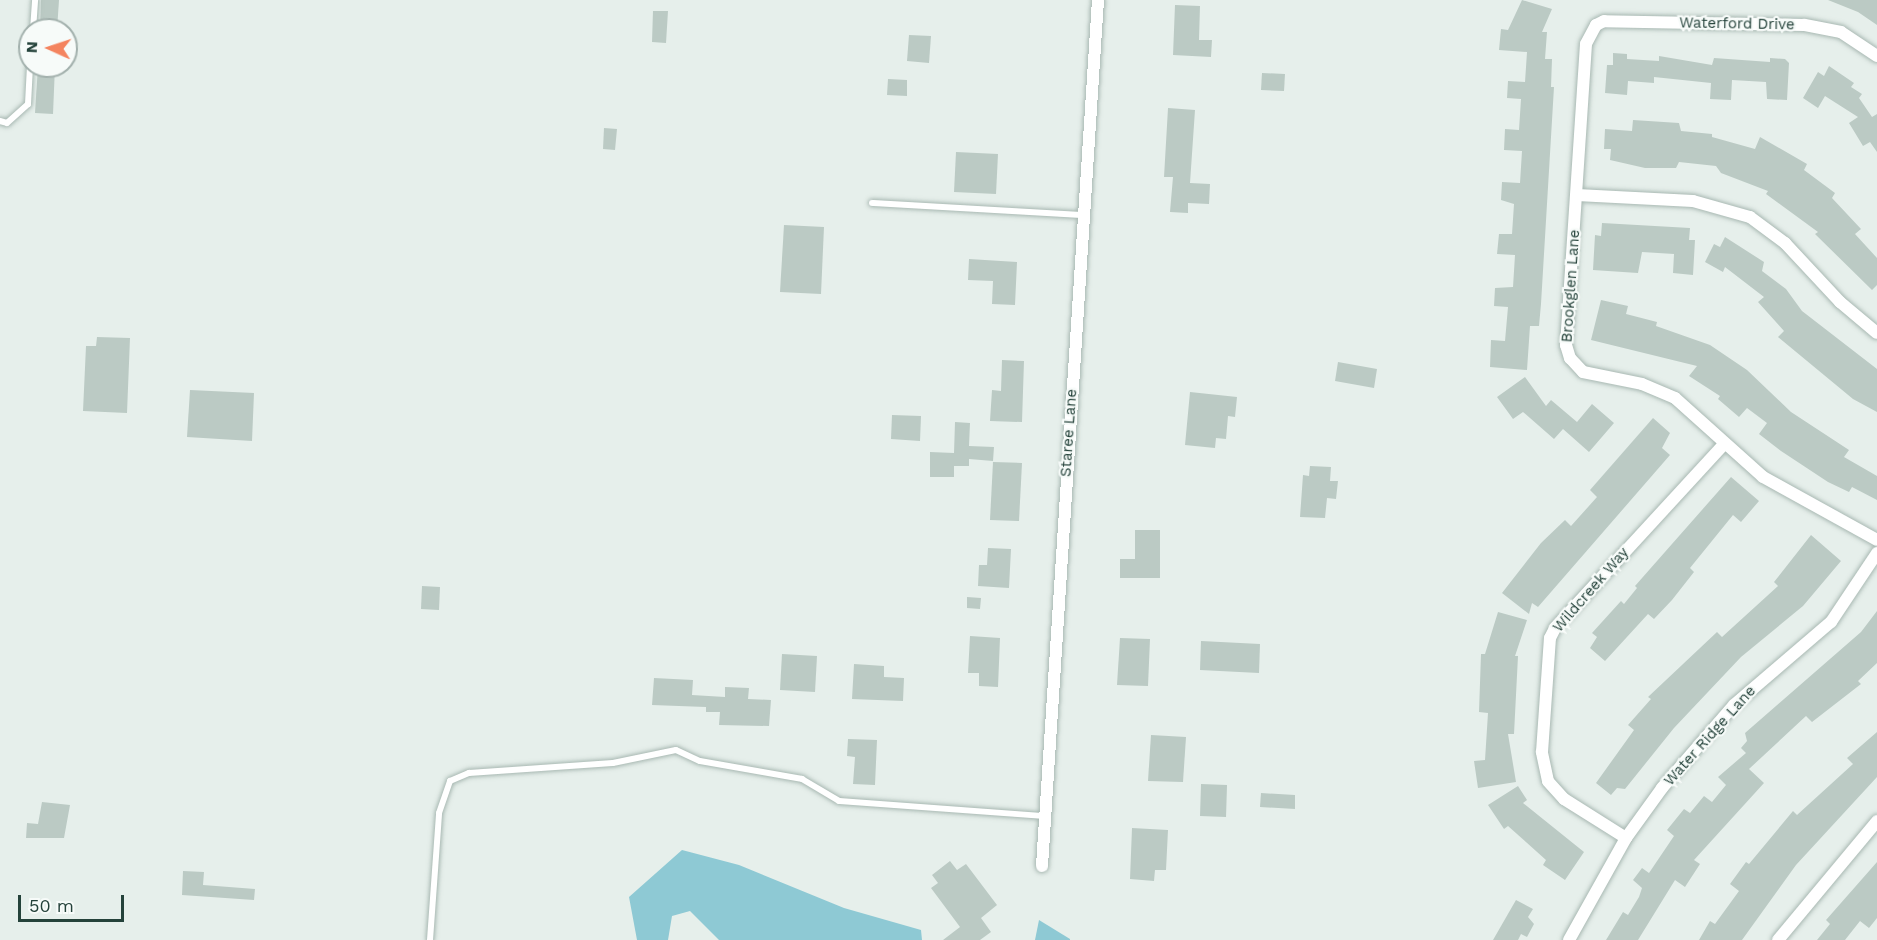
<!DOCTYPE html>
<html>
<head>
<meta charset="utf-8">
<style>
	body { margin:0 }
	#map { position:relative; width:1877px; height:940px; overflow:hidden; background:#e6efeb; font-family:"Work Sans",sans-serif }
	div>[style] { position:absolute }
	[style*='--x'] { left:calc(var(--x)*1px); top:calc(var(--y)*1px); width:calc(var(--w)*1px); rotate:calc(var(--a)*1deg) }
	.water>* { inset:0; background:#8ec9d4 }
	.building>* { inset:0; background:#bbcac4 }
	.roads { filter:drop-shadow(0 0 2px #a8b8b2) drop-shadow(0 0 2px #a8b8b2) }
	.service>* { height:6px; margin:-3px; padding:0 3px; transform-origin:3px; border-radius:3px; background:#fff }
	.minor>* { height:12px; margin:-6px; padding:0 6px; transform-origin:6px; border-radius:6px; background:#fff }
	span { translate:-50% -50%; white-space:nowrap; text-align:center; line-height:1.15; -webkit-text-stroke:4.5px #f7fbf9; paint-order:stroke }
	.street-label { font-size:15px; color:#24423a }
	.north { position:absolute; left:18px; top:18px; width:60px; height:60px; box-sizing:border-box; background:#f7fbf9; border:2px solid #a3b1ad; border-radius:50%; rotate:273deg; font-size:16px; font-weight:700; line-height:24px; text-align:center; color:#24423a }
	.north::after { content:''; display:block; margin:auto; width:21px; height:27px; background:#f4845f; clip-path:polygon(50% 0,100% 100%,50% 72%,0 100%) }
	.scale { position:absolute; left:18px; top:895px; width:106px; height:27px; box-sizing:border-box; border:3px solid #24423a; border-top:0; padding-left:8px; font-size:18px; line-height:21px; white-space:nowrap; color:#24423a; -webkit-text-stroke:4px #f7fbf9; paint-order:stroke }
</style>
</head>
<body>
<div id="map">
	<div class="water">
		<div style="clip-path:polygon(682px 850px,739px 865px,844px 908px,921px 930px,922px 940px,719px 940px,690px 911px,672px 916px,668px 940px,637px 940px,629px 897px)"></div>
		<div style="clip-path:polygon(1039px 920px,1070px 939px,1070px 940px,1035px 940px)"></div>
	</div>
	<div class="building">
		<div style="clip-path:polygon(41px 0,59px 0,57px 30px,40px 30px)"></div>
		<div style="clip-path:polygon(1522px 0,1552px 9px,1542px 32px,1547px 32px,1545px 59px,1552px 59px,1551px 87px,1554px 87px,1541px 304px,1539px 326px,1530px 326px,1527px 370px,1490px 367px,1491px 340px,1505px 341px,1508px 307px,1494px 306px,1495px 288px,1513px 287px,1515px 255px,1497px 254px,1499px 234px,1512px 234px,1514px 204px,1501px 200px,1502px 182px,1520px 183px,1522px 151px,1504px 150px,1505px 129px,1519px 130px,1521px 99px,1507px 98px,1508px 81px,1525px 82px,1527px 52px,1499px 50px,1501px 29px,1508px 30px)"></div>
		<div style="clip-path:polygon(1828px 0,1877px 0,1877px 25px,1858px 12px)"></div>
		<div style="clip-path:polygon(1175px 5px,1200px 6px,1199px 40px,1212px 40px,1211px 57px,1173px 55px)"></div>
		<div style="clip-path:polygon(653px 11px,668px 11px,666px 43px,652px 42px)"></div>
		<div style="clip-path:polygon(909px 35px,931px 36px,929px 63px,907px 61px)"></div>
		<div style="clip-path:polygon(1613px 53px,1627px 54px,1627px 59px,1659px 61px,1659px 56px,1712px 65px,1714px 58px,1770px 62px,1770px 58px,1785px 59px,1789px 63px,1787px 100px,1767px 99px,1766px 82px,1732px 80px,1731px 100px,1710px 99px,1711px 83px,1654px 77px,1654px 83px,1628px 81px,1627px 95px,1605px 93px,1607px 65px,1613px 65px)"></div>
		<div style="clip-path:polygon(38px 66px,55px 66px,53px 114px,35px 113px)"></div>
		<div style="clip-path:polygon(1829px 66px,1854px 83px,1851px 87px,1862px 94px,1859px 98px,1872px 117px,1877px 114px,1877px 152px,1870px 142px,1863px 146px,1849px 123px,1858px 117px,1825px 96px,1818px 108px,1803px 98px,1818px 72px,1824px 76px)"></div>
		<div style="clip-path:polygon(1262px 73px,1285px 74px,1284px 91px,1261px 90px)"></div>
		<div style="clip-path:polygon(888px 79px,907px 80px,907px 96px,887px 95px)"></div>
		<div style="clip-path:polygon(1168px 108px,1195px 110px,1190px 183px,1210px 184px,1209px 204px,1188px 203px,1188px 213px,1170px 212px,1173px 177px,1164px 177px)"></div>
		<div style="clip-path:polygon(1633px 120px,1679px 123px,1681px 131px,1712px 134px,1712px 137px,1755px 149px,1760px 137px,1807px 164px,1804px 170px,1835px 193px,1832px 198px,1861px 229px,1855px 234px,1877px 258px,1877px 285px,1872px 290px,1815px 234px,1818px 232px,1766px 194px,1768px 191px,1721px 173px,1716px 166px,1679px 162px,1676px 168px,1645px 168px,1610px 160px,1611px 149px,1604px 149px,1605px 129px,1632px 131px)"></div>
		<div style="clip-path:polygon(604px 128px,617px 129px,615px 150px,603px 149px)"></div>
		<div style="clip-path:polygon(956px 152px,998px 154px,996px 194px,954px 192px)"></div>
		<div style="clip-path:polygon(1602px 223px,1690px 228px,1689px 240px,1695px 240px,1693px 275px,1673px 273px,1674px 254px,1642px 252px,1638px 273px,1593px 270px,1595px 235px,1601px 236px)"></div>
		<div style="clip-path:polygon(784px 225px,824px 227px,821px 294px,780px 292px)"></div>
		<div style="clip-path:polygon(1725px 237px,1764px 262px,1762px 271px,1786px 289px,1802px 311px,1877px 369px,1877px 412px,1853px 399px,1778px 337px,1784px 331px,1758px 302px,1764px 297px,1725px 267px,1723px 272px,1705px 262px,1714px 244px,1720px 247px)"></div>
		<div style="clip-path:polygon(969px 259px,1017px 262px,1015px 305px,992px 304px,993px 281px,968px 280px)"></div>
		<div style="clip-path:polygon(1601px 300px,1628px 306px,1626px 314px,1657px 322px,1656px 326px,1710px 345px,1747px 370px,1791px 412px,1849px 450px,1844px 457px,1877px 476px,1877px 500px,1852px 487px,1849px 492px,1828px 482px,1781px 451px,1759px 434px,1767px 423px,1747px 408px,1739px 417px,1718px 399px,1720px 396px,1689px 376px,1697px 366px,1591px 340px)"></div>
		<div style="clip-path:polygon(97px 337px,130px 338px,127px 413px,83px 411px,86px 346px,96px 346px)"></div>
		<div style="clip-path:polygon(1002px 360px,1024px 361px,1022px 422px,990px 421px,992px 390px,1001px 391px)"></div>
		<div style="clip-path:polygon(1338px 362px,1377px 369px,1374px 388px,1335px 381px)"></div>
		<div style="clip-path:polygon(1525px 377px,1546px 406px,1551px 400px,1577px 422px,1592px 404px,1614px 423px,1589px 452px,1563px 429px,1554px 439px,1523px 412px,1513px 419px,1497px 397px)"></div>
		<div style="clip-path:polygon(190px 390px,254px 393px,252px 441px,187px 437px)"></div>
		<div style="clip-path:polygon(1190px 392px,1237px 397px,1235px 417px,1228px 416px,1226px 439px,1216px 438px,1215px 448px,1185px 445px)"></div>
		<div style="clip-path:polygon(892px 415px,921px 416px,920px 441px,891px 439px)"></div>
		<div style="clip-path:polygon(1653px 418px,1670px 433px,1662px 448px,1670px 455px,1538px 607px,1532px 603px,1529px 614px,1502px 593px,1541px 543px,1565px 520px,1571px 526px,1597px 497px,1590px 490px)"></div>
		<div style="clip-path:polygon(955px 422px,970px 423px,969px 446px,994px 447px,993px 461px,969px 459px,969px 466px,954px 466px,954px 477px,930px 477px,930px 452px,954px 453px)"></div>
		<div style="clip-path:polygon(993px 462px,1022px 463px,1019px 521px,990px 520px)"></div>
		<div style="clip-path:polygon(1310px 466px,1331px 467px,1330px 481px,1338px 481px,1336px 499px,1327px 498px,1325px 518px,1300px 517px,1303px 475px,1309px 476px)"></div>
		<div style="clip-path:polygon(1731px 477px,1759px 501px,1741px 522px,1733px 515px,1690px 568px,1694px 572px,1672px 600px,1654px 619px,1648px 614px,1605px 661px,1590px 648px,1597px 637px,1592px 633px,1621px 601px,1624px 604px,1637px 588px,1635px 586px)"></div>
		<div style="clip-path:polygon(1135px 530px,1160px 530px,1160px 578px,1120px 578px,1120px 559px,1135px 559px)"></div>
		<div style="clip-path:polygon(1811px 535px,1841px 561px,1803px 606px,1741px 657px,1674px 728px,1625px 789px,1617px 788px,1611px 795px,1596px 783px,1634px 730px,1628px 725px,1651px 699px,1648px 697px,1717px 632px,1722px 637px,1778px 586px,1774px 582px)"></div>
		<div style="clip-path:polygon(988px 548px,1011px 549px,1009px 588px,978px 586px,979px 565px,987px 565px)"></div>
		<div style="clip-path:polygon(422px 586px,440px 587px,439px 610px,421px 609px)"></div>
		<div style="clip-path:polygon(967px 597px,981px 598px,980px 609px,967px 608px)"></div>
		<div style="clip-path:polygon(1877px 611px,1877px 663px,1858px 681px,1861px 684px,1812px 722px,1806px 716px,1749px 769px,1764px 783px,1694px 860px,1700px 864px,1685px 887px,1675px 880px,1638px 940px,1606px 940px,1623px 912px,1628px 915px,1639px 897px,1642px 888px,1633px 880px,1642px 868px,1649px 873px,1674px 836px,1667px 830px,1684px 809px,1690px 813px,1704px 796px,1712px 802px,1726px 785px,1718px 777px,1746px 753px,1741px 748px,1747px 741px,1745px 733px,1861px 632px)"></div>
		<div style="clip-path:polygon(1498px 612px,1527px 620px,1515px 656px,1518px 656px,1514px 734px,1508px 734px,1516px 782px,1478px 788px,1474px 761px,1485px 760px,1488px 713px,1479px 712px,1481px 654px,1485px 654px)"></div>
		<div style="clip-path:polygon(970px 636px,1000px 638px,998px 687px,979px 686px,979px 673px,968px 673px)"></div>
		<div style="clip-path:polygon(1120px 638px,1150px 639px,1148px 686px,1117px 685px)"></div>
		<div style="clip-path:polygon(1201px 641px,1260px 644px,1259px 673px,1200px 670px)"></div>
		<div style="clip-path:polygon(782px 654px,817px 656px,815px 692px,780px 690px)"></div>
		<div style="clip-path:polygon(854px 664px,884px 666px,884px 677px,904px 678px,903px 701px,852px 699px)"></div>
		<div style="clip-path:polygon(654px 678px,693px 680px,692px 695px,725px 697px,725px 687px,749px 688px,748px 699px,771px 700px,769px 726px,719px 725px,720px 712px,706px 712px,706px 707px,652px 705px)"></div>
		<div style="clip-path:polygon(1877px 732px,1877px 777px,1796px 865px,1742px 940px,1699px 940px,1710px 921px,1715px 924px,1739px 891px,1730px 884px,1746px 862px,1749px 864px,1793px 811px,1797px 815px,1853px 764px,1847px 758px)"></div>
		<div style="clip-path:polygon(1151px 735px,1186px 737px,1183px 782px,1148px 781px)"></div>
		<div style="clip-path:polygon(848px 739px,877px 740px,875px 785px,853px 784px,855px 757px,847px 756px)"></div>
		<div style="clip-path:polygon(1201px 784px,1227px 785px,1226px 817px,1200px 816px)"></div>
		<div style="clip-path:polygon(1518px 786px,1527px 800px,1523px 803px,1584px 852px,1565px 880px,1543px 865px,1546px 860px,1508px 826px,1504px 829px,1488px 805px)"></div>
		<div style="clip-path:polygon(1261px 793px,1295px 795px,1295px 809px,1260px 807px)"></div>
		<div style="clip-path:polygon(42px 802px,70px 805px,64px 838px,26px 838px,27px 823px,38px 824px)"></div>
		<div style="clip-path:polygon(1132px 828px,1168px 830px,1166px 870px,1155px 870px,1154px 881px,1130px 879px)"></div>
		<div style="clip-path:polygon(950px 861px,957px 870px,966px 864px,997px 905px,981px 918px,991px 932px,980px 940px,943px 940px,960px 927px,931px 888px,938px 883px,932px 875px)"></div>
		<div style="clip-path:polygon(1877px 862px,1877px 918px,1869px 928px,1860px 921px,1845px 940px,1817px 940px,1830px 924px,1826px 920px)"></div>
		<div style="clip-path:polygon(183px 871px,204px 872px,203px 885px,255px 889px,254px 900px,182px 895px)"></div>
		<div style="clip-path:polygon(1516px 900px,1533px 909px,1528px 917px,1534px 924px,1527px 937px,1521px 934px,1518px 940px,1493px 940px)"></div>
	</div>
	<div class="roads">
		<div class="service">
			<div style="--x:33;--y:30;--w:30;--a:-86"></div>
			<div style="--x:0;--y:121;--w:7;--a:16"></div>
			<div style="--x:7;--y:123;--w:28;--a:-42"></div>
			<div style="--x:28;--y:104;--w:38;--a:-87"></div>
			<div style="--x:872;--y:203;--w:211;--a:3.3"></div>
			<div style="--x:430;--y:940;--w:127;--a:-85.9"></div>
			<div style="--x:439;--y:813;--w:34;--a:-71"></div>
			<div style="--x:450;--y:781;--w:21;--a:-23"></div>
			<div style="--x:469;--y:773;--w:144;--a:-4"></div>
			<div style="--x:613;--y:763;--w:64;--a:-11.7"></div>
			<div style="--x:676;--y:750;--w:26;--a:25"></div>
			<div style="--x:700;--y:761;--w:104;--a:10"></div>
			<div style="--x:802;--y:779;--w:43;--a:30.7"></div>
			<div style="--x:839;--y:801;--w:207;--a:4.2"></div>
		</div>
		<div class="minor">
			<div style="--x:1877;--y:56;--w:43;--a:-146.3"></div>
			<div style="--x:1841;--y:32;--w:38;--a:-169"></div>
			<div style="--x:1804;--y:25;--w:200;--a:-178.9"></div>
			<div style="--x:1604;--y:21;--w:9;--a:153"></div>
			<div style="--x:1596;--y:25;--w:21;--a:118"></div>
			<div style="--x:1586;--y:44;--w:302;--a:93.8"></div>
			<div style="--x:1566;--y:345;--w:14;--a:73"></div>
			<div style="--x:1570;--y:358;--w:19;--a:47"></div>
			<div style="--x:1583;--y:372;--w:60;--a:11.5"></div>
			<div style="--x:1642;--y:384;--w:36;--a:23"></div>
			<div style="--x:1675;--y:398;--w:118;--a:41.9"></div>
			<div style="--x:1763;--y:477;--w:130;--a:28.9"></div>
			<div style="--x:1577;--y:195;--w:116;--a:3"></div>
			<div style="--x:1693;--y:201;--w:59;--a:15.7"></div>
			<div style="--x:1750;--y:217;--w:44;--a:36.6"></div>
			<div style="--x:1785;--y:243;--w:81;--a:47"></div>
			<div style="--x:1840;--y:302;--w:48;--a:40"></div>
			<div style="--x:1626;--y:838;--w:73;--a:-147.8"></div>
			<div style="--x:1564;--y:799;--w:24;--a:-132"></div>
			<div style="--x:1548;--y:781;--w:30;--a:-102"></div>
			<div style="--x:1542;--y:752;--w:114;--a:-86"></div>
			<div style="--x:1550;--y:638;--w:11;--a:-63"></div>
			<div style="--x:1555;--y:628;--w:250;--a:-47.4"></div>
			<div style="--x:1042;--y:866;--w:868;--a:-86.3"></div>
			<div style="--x:1569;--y:940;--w:117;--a:-60.8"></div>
			<div style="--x:1626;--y:838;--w:62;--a:-54.2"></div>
			<div style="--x:1662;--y:788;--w:110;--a:-49.1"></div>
			<div style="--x:1734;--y:705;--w:128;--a:-40.6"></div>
			<div style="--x:1831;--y:622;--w:83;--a:-56.3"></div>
			<div style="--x:1778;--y:940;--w:155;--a:-50.2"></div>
		</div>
	</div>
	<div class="street-label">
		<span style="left:1737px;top:24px;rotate:1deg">Waterford Drive</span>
		<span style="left:1571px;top:286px;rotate:-86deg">Brookglen Lane</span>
		<span style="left:1069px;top:433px;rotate:-86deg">Staree Lane</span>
		<span style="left:1591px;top:590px;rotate:-49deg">Wildcreek Way</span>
		<span style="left:1710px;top:736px;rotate:-48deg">Water Ridge Lane</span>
	</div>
	<div class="north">N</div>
	<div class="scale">50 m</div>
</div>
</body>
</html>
